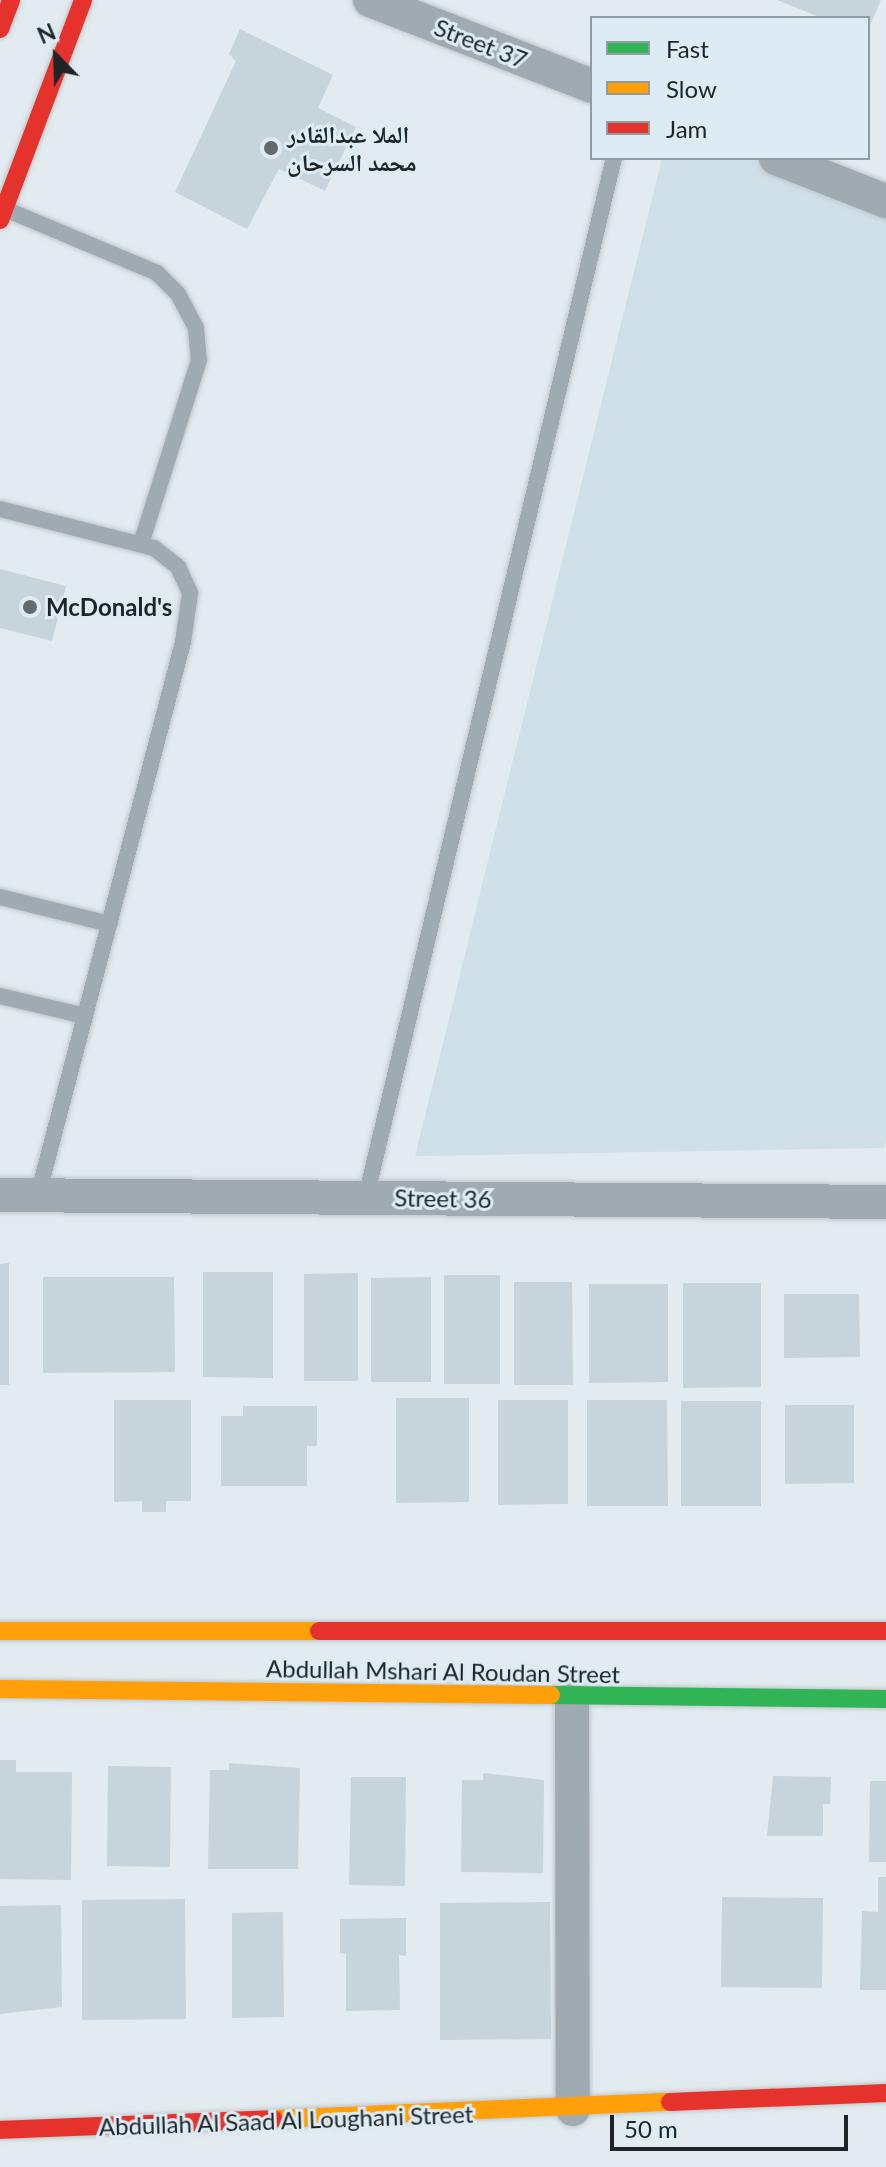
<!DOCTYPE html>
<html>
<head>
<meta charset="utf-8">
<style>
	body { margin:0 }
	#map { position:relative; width:886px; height:2167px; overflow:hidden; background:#e2ebef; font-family:Lato,"Noto Naskh Arabic",sans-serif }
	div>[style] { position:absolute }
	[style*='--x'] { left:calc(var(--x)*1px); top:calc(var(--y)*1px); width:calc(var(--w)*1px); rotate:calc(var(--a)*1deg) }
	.built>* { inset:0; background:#cfdfe8 }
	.building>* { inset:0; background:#c7d4db }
	.roads { filter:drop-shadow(0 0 2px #c0c6ca) drop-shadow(0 0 2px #c0c6ca) }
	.lane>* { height:16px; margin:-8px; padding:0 8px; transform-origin:8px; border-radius:8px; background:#9faab1 }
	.street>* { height:34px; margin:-17px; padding:0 17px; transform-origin:17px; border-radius:17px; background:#9faab1 }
	.fast>* { height:18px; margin:-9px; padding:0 9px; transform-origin:9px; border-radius:9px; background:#30b455 }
	.slow>* { height:18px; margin:-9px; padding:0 9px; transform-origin:9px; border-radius:9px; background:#ff9f0a }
	.jam>* { height:18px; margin:-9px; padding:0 9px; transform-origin:9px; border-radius:9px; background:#e5322d }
	.dots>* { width:22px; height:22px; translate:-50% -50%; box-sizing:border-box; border:4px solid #ddecf4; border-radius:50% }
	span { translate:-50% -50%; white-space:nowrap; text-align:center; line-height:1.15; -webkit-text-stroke:6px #ddecf4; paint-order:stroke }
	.street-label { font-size:24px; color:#1f2427 }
	.poi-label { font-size:24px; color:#1f2427; font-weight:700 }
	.left { translate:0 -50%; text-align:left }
	.legend { position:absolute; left:590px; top:16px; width:280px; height:144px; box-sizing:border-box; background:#ddecf4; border:2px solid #919ca2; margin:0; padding:10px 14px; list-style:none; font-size:24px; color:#1f2427 }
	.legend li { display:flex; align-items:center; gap:16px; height:40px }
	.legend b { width:40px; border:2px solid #919ca2 }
	.north { position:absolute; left:16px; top:16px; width:80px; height:80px; -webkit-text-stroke:6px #ddecf4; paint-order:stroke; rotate:337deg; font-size:22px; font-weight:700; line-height:32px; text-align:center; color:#1f2427 }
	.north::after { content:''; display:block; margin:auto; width:28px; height:36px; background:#1f2427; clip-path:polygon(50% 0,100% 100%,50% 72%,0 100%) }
	.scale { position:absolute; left:610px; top:2115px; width:238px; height:36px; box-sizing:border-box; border:4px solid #1f2427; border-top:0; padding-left:10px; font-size:24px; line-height:28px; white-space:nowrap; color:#1f2427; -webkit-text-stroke:6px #ddecf4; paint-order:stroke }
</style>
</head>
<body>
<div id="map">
	<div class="built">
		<div style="clip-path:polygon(662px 158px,770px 158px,886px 206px,886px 1141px,884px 1148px,415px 1156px)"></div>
	</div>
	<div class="building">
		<div style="clip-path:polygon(777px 0,881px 0,868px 30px,868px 18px,822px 18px)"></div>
		<div style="clip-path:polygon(240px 29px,333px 75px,318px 108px,356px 127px,325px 191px,279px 169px,247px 229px,175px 192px,236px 61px,229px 54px)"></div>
		<div style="clip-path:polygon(0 569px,66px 586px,52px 641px,0 628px)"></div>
		<div style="clip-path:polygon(9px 1263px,9px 1385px,0 1385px,0 1264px)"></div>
		<div style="clip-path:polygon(203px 1272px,273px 1272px,273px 1378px,203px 1377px)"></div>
		<div style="clip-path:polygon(358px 1273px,358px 1381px,304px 1381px,304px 1274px)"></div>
		<div style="clip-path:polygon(444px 1275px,500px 1275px,500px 1384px,444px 1384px)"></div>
		<div style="clip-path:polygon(43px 1277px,174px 1277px,175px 1372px,43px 1373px)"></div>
		<div style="clip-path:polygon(431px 1277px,431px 1382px,371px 1382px,371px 1278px)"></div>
		<div style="clip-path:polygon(514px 1282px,572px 1282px,573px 1385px,514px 1385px)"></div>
		<div style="clip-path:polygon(683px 1283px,761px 1283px,761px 1387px,683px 1388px)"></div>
		<div style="clip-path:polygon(589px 1284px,668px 1284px,668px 1382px,589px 1383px)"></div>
		<div style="clip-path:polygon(784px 1294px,859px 1294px,860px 1357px,784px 1358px)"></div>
		<div style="clip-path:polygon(396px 1398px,469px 1398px,469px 1502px,396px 1503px)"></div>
		<div style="clip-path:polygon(114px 1400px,191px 1400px,191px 1501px,166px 1501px,166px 1512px,142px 1512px,142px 1501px,114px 1502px)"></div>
		<div style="clip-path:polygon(498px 1400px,568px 1400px,568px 1504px,498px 1505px)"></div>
		<div style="clip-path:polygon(587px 1400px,667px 1400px,668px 1506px,587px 1506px)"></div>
		<div style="clip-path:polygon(681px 1401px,761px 1401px,761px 1506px,681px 1506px)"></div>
		<div style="clip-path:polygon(785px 1405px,854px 1405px,854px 1483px,785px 1484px)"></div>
		<div style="clip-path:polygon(243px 1406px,317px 1406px,317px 1446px,307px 1446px,307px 1486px,221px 1486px,221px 1416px,243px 1416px)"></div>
		<div style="clip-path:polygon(0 1760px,16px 1760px,16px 1772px,72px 1772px,71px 1880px,0 1879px)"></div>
		<div style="clip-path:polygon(229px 1763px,300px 1768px,298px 1869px,208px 1869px,210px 1770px,229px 1770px)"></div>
		<div style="clip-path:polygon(108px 1766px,171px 1767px,170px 1867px,107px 1866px)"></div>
		<div style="clip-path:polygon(483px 1773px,544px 1780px,543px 1873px,461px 1872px,462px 1780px,483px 1780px)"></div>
		<div style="clip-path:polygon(773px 1776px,831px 1777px,830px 1804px,823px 1804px,823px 1836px,767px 1836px)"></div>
		<div style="clip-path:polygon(351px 1777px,406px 1777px,405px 1886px,349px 1885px)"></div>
		<div style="clip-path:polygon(870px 1781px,886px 1781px,886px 1862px,869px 1862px)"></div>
		<div style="clip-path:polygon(878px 1877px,886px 1877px,886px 1990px,860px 1990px,862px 1911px,878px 1912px)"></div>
		<div style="clip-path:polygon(722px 1897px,823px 1898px,822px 1988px,721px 1987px)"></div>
		<div style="clip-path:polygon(185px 1899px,186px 2019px,82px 2020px,82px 1900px)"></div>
		<div style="clip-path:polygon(550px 1902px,551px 2039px,440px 2040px,440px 1903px)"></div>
		<div style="clip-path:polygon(61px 1905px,62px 2007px,0 2014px,0 1906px)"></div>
		<div style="clip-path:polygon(283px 1912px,284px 2017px,232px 2018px,232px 1913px)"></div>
		<div style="clip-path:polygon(406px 1918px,406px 1956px,399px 1955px,400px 2010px,346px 2011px,346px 1954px,340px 1953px,340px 1919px)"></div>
	</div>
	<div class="roads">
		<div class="lane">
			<div style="--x:5;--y:209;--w:165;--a:22.8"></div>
			<div style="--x:157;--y:273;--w:30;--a:45"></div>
			<div style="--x:178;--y:294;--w:38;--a:62"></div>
			<div style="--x:196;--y:328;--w:32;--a:85"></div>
			<div style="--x:199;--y:360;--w:193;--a:107.5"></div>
			<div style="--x:0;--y:509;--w:159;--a:14.2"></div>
			<div style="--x:154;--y:548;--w:31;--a:38"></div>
			<div style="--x:178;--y:567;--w:29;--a:65"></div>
			<div style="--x:190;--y:593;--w:49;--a:98.1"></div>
			<div style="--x:183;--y:642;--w:572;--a:104.69"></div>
			<div style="--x:0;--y:897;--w:113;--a:13.8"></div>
			<div style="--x:0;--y:996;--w:87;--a:13.2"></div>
			<div style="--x:366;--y:1197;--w:1068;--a:-76.58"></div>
		</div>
		<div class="street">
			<div style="--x:370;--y:0;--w:238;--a:21.2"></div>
			<div style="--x:776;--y:158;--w:118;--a:21.4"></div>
			<div style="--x:0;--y:1195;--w:886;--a:0.45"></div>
			<div style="--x:572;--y:1698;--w:411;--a:89.9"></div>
		</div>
		<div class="fast">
			<div style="--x:551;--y:1695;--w:335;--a:0.7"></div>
		</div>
		<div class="slow">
			<div style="--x:0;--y:1631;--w:319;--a:0"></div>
			<div style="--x:0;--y:1689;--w:551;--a:0.62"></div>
			<div style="--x:274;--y:2119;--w:396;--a:-2.5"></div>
		</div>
		<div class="jam">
			<div style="--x:0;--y:29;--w:31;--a:-69"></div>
			<div style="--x:0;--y:220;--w:235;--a:-69.3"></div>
			<div style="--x:319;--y:1631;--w:567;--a:0"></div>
			<div style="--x:670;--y:2102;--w:216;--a:-2.4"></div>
			<div style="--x:0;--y:2130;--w:274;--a:-2.3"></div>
		</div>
	</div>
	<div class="dots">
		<div style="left:271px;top:148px;background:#636a6d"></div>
		<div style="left:30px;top:607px;background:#636a6d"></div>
	</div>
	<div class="street-label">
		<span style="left:481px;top:43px;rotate:21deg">Street 37</span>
		<span style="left:443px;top:1198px;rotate:1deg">Street 36</span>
		<span style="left:443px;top:1671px;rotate:1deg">Abdullah Mshari Al Roudan Street</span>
		<span style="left:286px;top:2120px;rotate:-2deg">Abdullah Al Saad Al Loughani Street</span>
	</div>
	<div class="poi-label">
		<span class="left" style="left:287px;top:148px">الملا عبدالقادر<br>محمد السرحان</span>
		<span class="left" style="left:46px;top:607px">McDonald's</span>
	</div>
	<ul class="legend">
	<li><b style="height:10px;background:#30b455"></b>Fast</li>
	<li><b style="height:10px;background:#ff9f0a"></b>Slow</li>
	<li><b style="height:10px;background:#e5322d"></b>Jam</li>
	</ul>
	<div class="north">N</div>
	<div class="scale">50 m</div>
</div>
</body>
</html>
